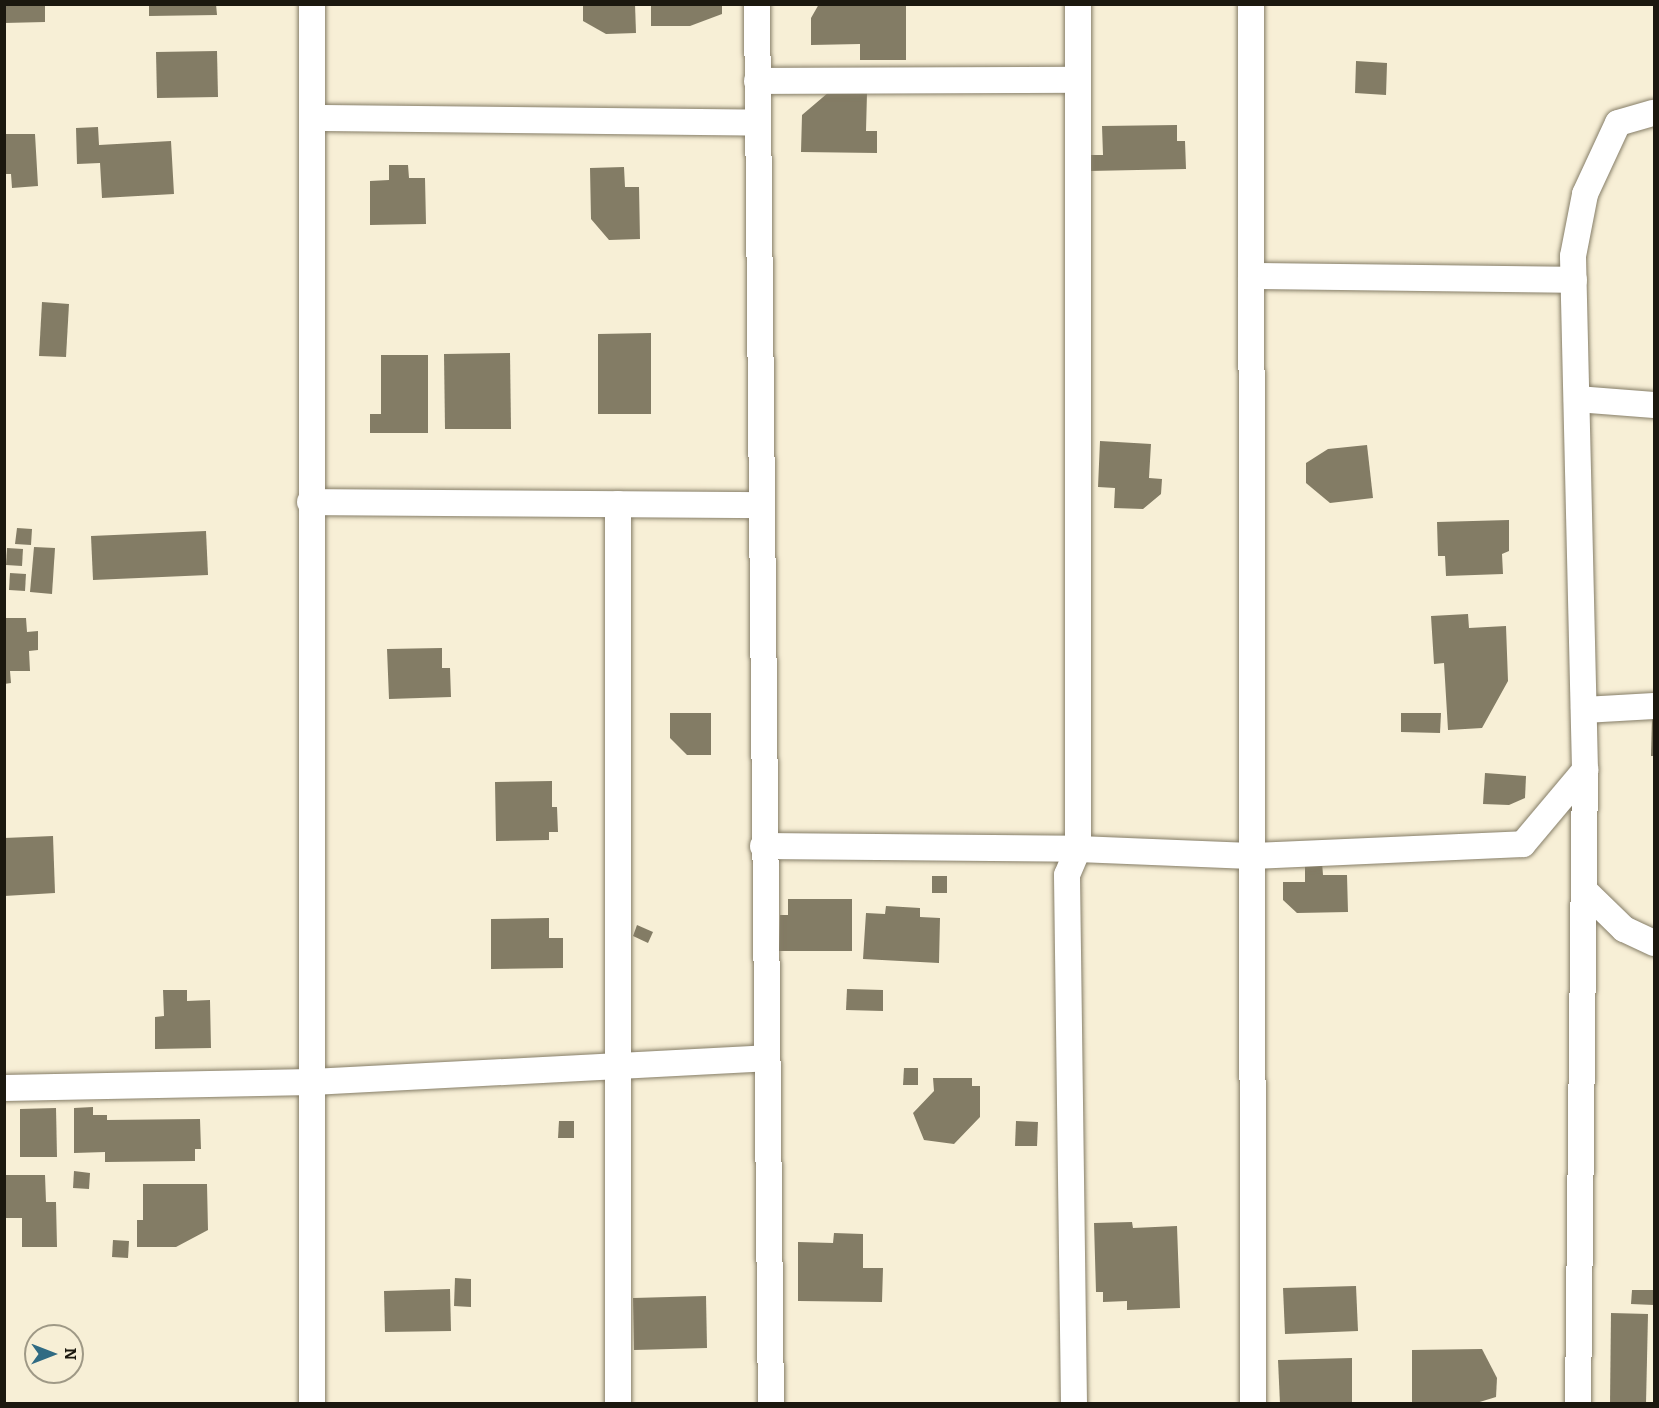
<!DOCTYPE html>
<html>
<head>
<meta charset="utf-8">
<style>
	body { margin:0 }
	#map { position:relative; width:1659px; height:1408px; overflow:hidden; background:#f7efd6; font-family:Bitter,serif }
	div>[style] { position:absolute }
	[style*='--x'] { left:calc(var(--x)*1px); top:calc(var(--y)*1px); width:calc(var(--w)*1px); rotate:calc(var(--a)*1deg) }
	.building>* { inset:0; background:#837c65 }
	.roads { filter:drop-shadow(0 0 2px #857d67) drop-shadow(0 0 2px #857d67) }
	.minor>* { height:26px; margin:-13px; padding:0 13px; transform-origin:13px; border-radius:13px; background:#fff }
	span { translate:-50% -50%; white-space:nowrap; text-align:center; line-height:1.15; -webkit-text-stroke:6px #f7efd6; paint-order:stroke }
	.frame { position:absolute; inset:0; border:6px solid #1b180f; pointer-events:none }
	.north { position:absolute; left:24px; top:1324px; width:60px; height:60px; box-sizing:border-box; background:#f7efd6; border:2px solid #9f9986; border-radius:50%; rotate:90deg; font-size:16px; font-weight:700; line-height:24px; text-align:center; color:#1b180f }
	.north::after { content:''; display:block; margin:auto; width:21px; height:27px; background:#306b83; clip-path:polygon(50% 0,100% 100%,50% 72%,0 100%) }
</style>
</head>
<body>
<div id="map">
	<div class="building">
		<div style="clip-path:polygon(4px 4px,45px 4px,45px 22px,4px 23px)"></div>
		<div style="clip-path:polygon(149px 4px,216px 4px,217px 15px,149px 16px)"></div>
		<div style="clip-path:polygon(583px 4px,635px 4px,636px 33px,606px 34px,583px 21px)"></div>
		<div style="clip-path:polygon(651px 4px,722px 4px,722px 14px,690px 26px,651px 26px)"></div>
		<div style="clip-path:polygon(819px 4px,906px 4px,906px 60px,860px 60px,860px 44px,811px 45px,811px 18px)"></div>
		<div style="clip-path:polygon(217px 51px,218px 97px,157px 98px,156px 52px)"></div>
		<div style="clip-path:polygon(1356px 61px,1387px 63px,1386px 95px,1355px 93px)"></div>
		<div style="clip-path:polygon(829px 92px,867px 93px,866px 131px,877px 131px,877px 153px,801px 152px,802px 115px)"></div>
		<div style="clip-path:polygon(1177px 125px,1177px 141px,1185px 141px,1186px 169px,1089px 171px,1088px 155px,1103px 155px,1102px 126px)"></div>
		<div style="clip-path:polygon(98px 127px,99px 145px,171px 141px,174px 194px,102px 198px,100px 163px,77px 164px,76px 128px)"></div>
		<div style="clip-path:polygon(4px 134px,35px 134px,38px 186px,12px 188px,11px 174px,4px 174px)"></div>
		<div style="clip-path:polygon(389px 165px,408px 165px,409px 178px,425px 178px,426px 224px,370px 225px,370px 181px,389px 180px)"></div>
		<div style="clip-path:polygon(624px 167px,625px 187px,639px 187px,640px 239px,609px 240px,591px 219px,590px 168px)"></div>
		<div style="clip-path:polygon(42px 302px,69px 304px,66px 357px,39px 356px)"></div>
		<div style="clip-path:polygon(651px 333px,651px 414px,598px 414px,598px 334px)"></div>
		<div style="clip-path:polygon(510px 353px,511px 429px,445px 429px,444px 354px)"></div>
		<div style="clip-path:polygon(381px 355px,428px 355px,428px 433px,370px 433px,370px 414px,381px 414px)"></div>
		<div style="clip-path:polygon(1100px 441px,1151px 444px,1149px 478px,1162px 479px,1161px 494px,1143px 509px,1114px 508px,1115px 488px,1098px 487px)"></div>
		<div style="clip-path:polygon(1367px 445px,1373px 498px,1330px 503px,1306px 483px,1306px 463px,1328px 449px)"></div>
		<div style="clip-path:polygon(1509px 520px,1509px 551px,1502px 554px,1503px 574px,1446px 576px,1445px 556px,1438px 556px,1437px 522px)"></div>
		<div style="clip-path:polygon(17px 528px,32px 529px,31px 545px,15px 544px)"></div>
		<div style="clip-path:polygon(206px 531px,208px 575px,93px 580px,91px 536px)"></div>
		<div style="clip-path:polygon(34px 547px,55px 548px,52px 594px,30px 592px)"></div>
		<div style="clip-path:polygon(7px 548px,23px 549px,22px 566px,6px 565px)"></div>
		<div style="clip-path:polygon(10px 573px,26px 574px,25px 591px,9px 590px)"></div>
		<div style="clip-path:polygon(1468px 614px,1469px 628px,1506px 626px,1508px 681px,1482px 728px,1448px 730px,1444px 663px,1434px 664px,1431px 616px)"></div>
		<div style="clip-path:polygon(4px 618px,26px 618px,27px 632px,38px 631px,38px 650px,29px 651px,30px 671px,10px 671px,11px 683px,4px 684px)"></div>
		<div style="clip-path:polygon(442px 648px,442px 668px,450px 668px,451px 697px,389px 699px,387px 649px)"></div>
		<div style="clip-path:polygon(670px 713px,711px 713px,711px 755px,687px 755px,670px 738px)"></div>
		<div style="clip-path:polygon(1401px 713px,1441px 713px,1440px 733px,1401px 732px)"></div>
		<div style="clip-path:polygon(1652px 717px,1654px 717px,1654px 756px,1651px 756px)"></div>
		<div style="clip-path:polygon(1485px 773px,1526px 776px,1525px 798px,1509px 805px,1483px 804px)"></div>
		<div style="clip-path:polygon(552px 781px,552px 807px,557px 807px,558px 832px,549px 832px,549px 840px,496px 841px,495px 782px)"></div>
		<div style="clip-path:polygon(53px 836px,55px 893px,4px 896px,4px 838px)"></div>
		<div style="clip-path:polygon(1322px 862px,1323px 875px,1347px 875px,1348px 912px,1297px 913px,1283px 900px,1283px 882px,1305px 882px,1305px 863px)"></div>
		<div style="clip-path:polygon(932px 876px,947px 876px,947px 893px,932px 893px)"></div>
		<div style="clip-path:polygon(788px 899px,852px 899px,852px 951px,779px 951px,780px 915px,788px 915px)"></div>
		<div style="clip-path:polygon(886px 906px,920px 908px,920px 917px,940px 918px,939px 963px,863px 959px,866px 913px,885px 914px)"></div>
		<div style="clip-path:polygon(549px 918px,549px 938px,563px 938px,563px 968px,491px 969px,491px 919px)"></div>
		<div style="clip-path:polygon(637px 925px,653px 932px,648px 943px,633px 936px)"></div>
		<div style="clip-path:polygon(847px 989px,883px 990px,883px 1011px,846px 1010px)"></div>
		<div style="clip-path:polygon(163px 990px,187px 990px,187px 1001px,210px 1000px,211px 1048px,155px 1049px,155px 1017px,164px 1016px)"></div>
		<div style="clip-path:polygon(904px 1068px,918px 1068px,918px 1085px,903px 1085px)"></div>
		<div style="clip-path:polygon(933px 1078px,972px 1078px,972px 1086px,980px 1086px,980px 1117px,954px 1144px,924px 1140px,913px 1113px,934px 1091px)"></div>
		<div style="clip-path:polygon(93px 1107px,93px 1115px,107px 1115px,107px 1120px,200px 1119px,201px 1149px,195px 1149px,195px 1161px,105px 1162px,105px 1152px,74px 1153px,74px 1108px)"></div>
		<div style="clip-path:polygon(56px 1108px,57px 1157px,20px 1157px,20px 1109px)"></div>
		<div style="clip-path:polygon(559px 1121px,574px 1121px,574px 1138px,558px 1138px)"></div>
		<div style="clip-path:polygon(1016px 1121px,1038px 1122px,1037px 1146px,1015px 1146px)"></div>
		<div style="clip-path:polygon(74px 1171px,90px 1173px,89px 1189px,73px 1188px)"></div>
		<div style="clip-path:polygon(4px 1175px,45px 1175px,46px 1202px,56px 1202px,57px 1247px,22px 1247px,22px 1218px,4px 1218px)"></div>
		<div style="clip-path:polygon(143px 1184px,207px 1184px,208px 1230px,176px 1247px,137px 1247px,137px 1220px,143px 1220px)"></div>
		<div style="clip-path:polygon(1132px 1222px,1133px 1228px,1177px 1226px,1180px 1308px,1127px 1310px,1127px 1301px,1103px 1302px,1103px 1292px,1096px 1292px,1094px 1223px)"></div>
		<div style="clip-path:polygon(834px 1233px,863px 1234px,863px 1268px,883px 1268px,882px 1302px,798px 1301px,798px 1242px,833px 1243px)"></div>
		<div style="clip-path:polygon(113px 1240px,129px 1241px,128px 1258px,112px 1257px)"></div>
		<div style="clip-path:polygon(455px 1278px,471px 1279px,471px 1307px,454px 1306px)"></div>
		<div style="clip-path:polygon(1356px 1286px,1358px 1331px,1285px 1334px,1283px 1288px)"></div>
		<div style="clip-path:polygon(450px 1289px,451px 1331px,385px 1332px,384px 1291px)"></div>
		<div style="clip-path:polygon(1632px 1290px,1654px 1290px,1654px 1305px,1631px 1304px)"></div>
		<div style="clip-path:polygon(706px 1296px,707px 1348px,634px 1350px,633px 1298px)"></div>
		<div style="clip-path:polygon(1611px 1313px,1648px 1314px,1646px 1404px,1610px 1404px)"></div>
		<div style="clip-path:polygon(1482px 1349px,1497px 1378px,1496px 1397px,1473px 1404px,1412px 1404px,1412px 1350px)"></div>
		<div style="clip-path:polygon(1352px 1358px,1352px 1404px,1280px 1404px,1278px 1360px)"></div>
	</div>
	<div class="roads">
		<div class="minor">
			<div style="--x:757;--y:4;--w:1400;--a:89.43"></div>
			<div style="--x:1251;--y:4;--w:1400;--a:89.92"></div>
			<div style="--x:757;--y:81;--w:321;--a:-0.2"></div>
			<div style="--x:314;--y:118;--w:443;--a:0.6"></div>
			<div style="--x:1251;--y:276;--w:323;--a:0.7"></div>
			<div style="--x:1577;--y:399;--w:77;--a:4.5"></div>
			<div style="--x:310;--y:502;--w:450;--a:0.4"></div>
			<div style="--x:618;--y:504;--w:900;--a:90"></div>
			<div style="--x:1584;--y:710;--w:70;--a:-3.3"></div>
			<div style="--x:763;--y:846;--w:315;--a:0.5"></div>
			<div style="--x:1078;--y:849;--w:173;--a:2.3"></div>
			<div style="--x:1251;--y:856;--w:272;--a:-2.5"></div>
			<div style="--x:1523;--y:844;--w:97;--a:-50"></div>
			<div style="--x:1585;--y:770;--w:514;--a:-91.34"></div>
			<div style="--x:1573;--y:256;--w:63;--a:-79"></div>
			<div style="--x:1585;--y:194;--w:78;--a:-65.1"></div>
			<div style="--x:1618;--y:123;--w:37;--a:-16"></div>
			<div style="--x:1584;--y:890;--w:56;--a:44.3"></div>
			<div style="--x:1624;--y:929;--w:33;--a:25"></div>
			<div style="--x:4;--y:1088;--w:308;--a:-1.1"></div>
			<div style="--x:312;--y:1082;--w:455;--a:-3"></div>
			<div style="--x:312;--y:1404;--w:1400;--a:-90"></div>
			<div style="--x:1074;--y:1404;--w:529;--a:-90.76"></div>
			<div style="--x:1067;--y:875;--w:28;--a:-67"></div>
			<div style="--x:1078;--y:849;--w:845;--a:-90"></div>
			<div style="--x:1578;--y:1404;--w:634;--a:-89.37"></div>
		</div>
	</div>
	<div class="frame"></div>
	<div class="north">N</div>
</div>
</body>
</html>
